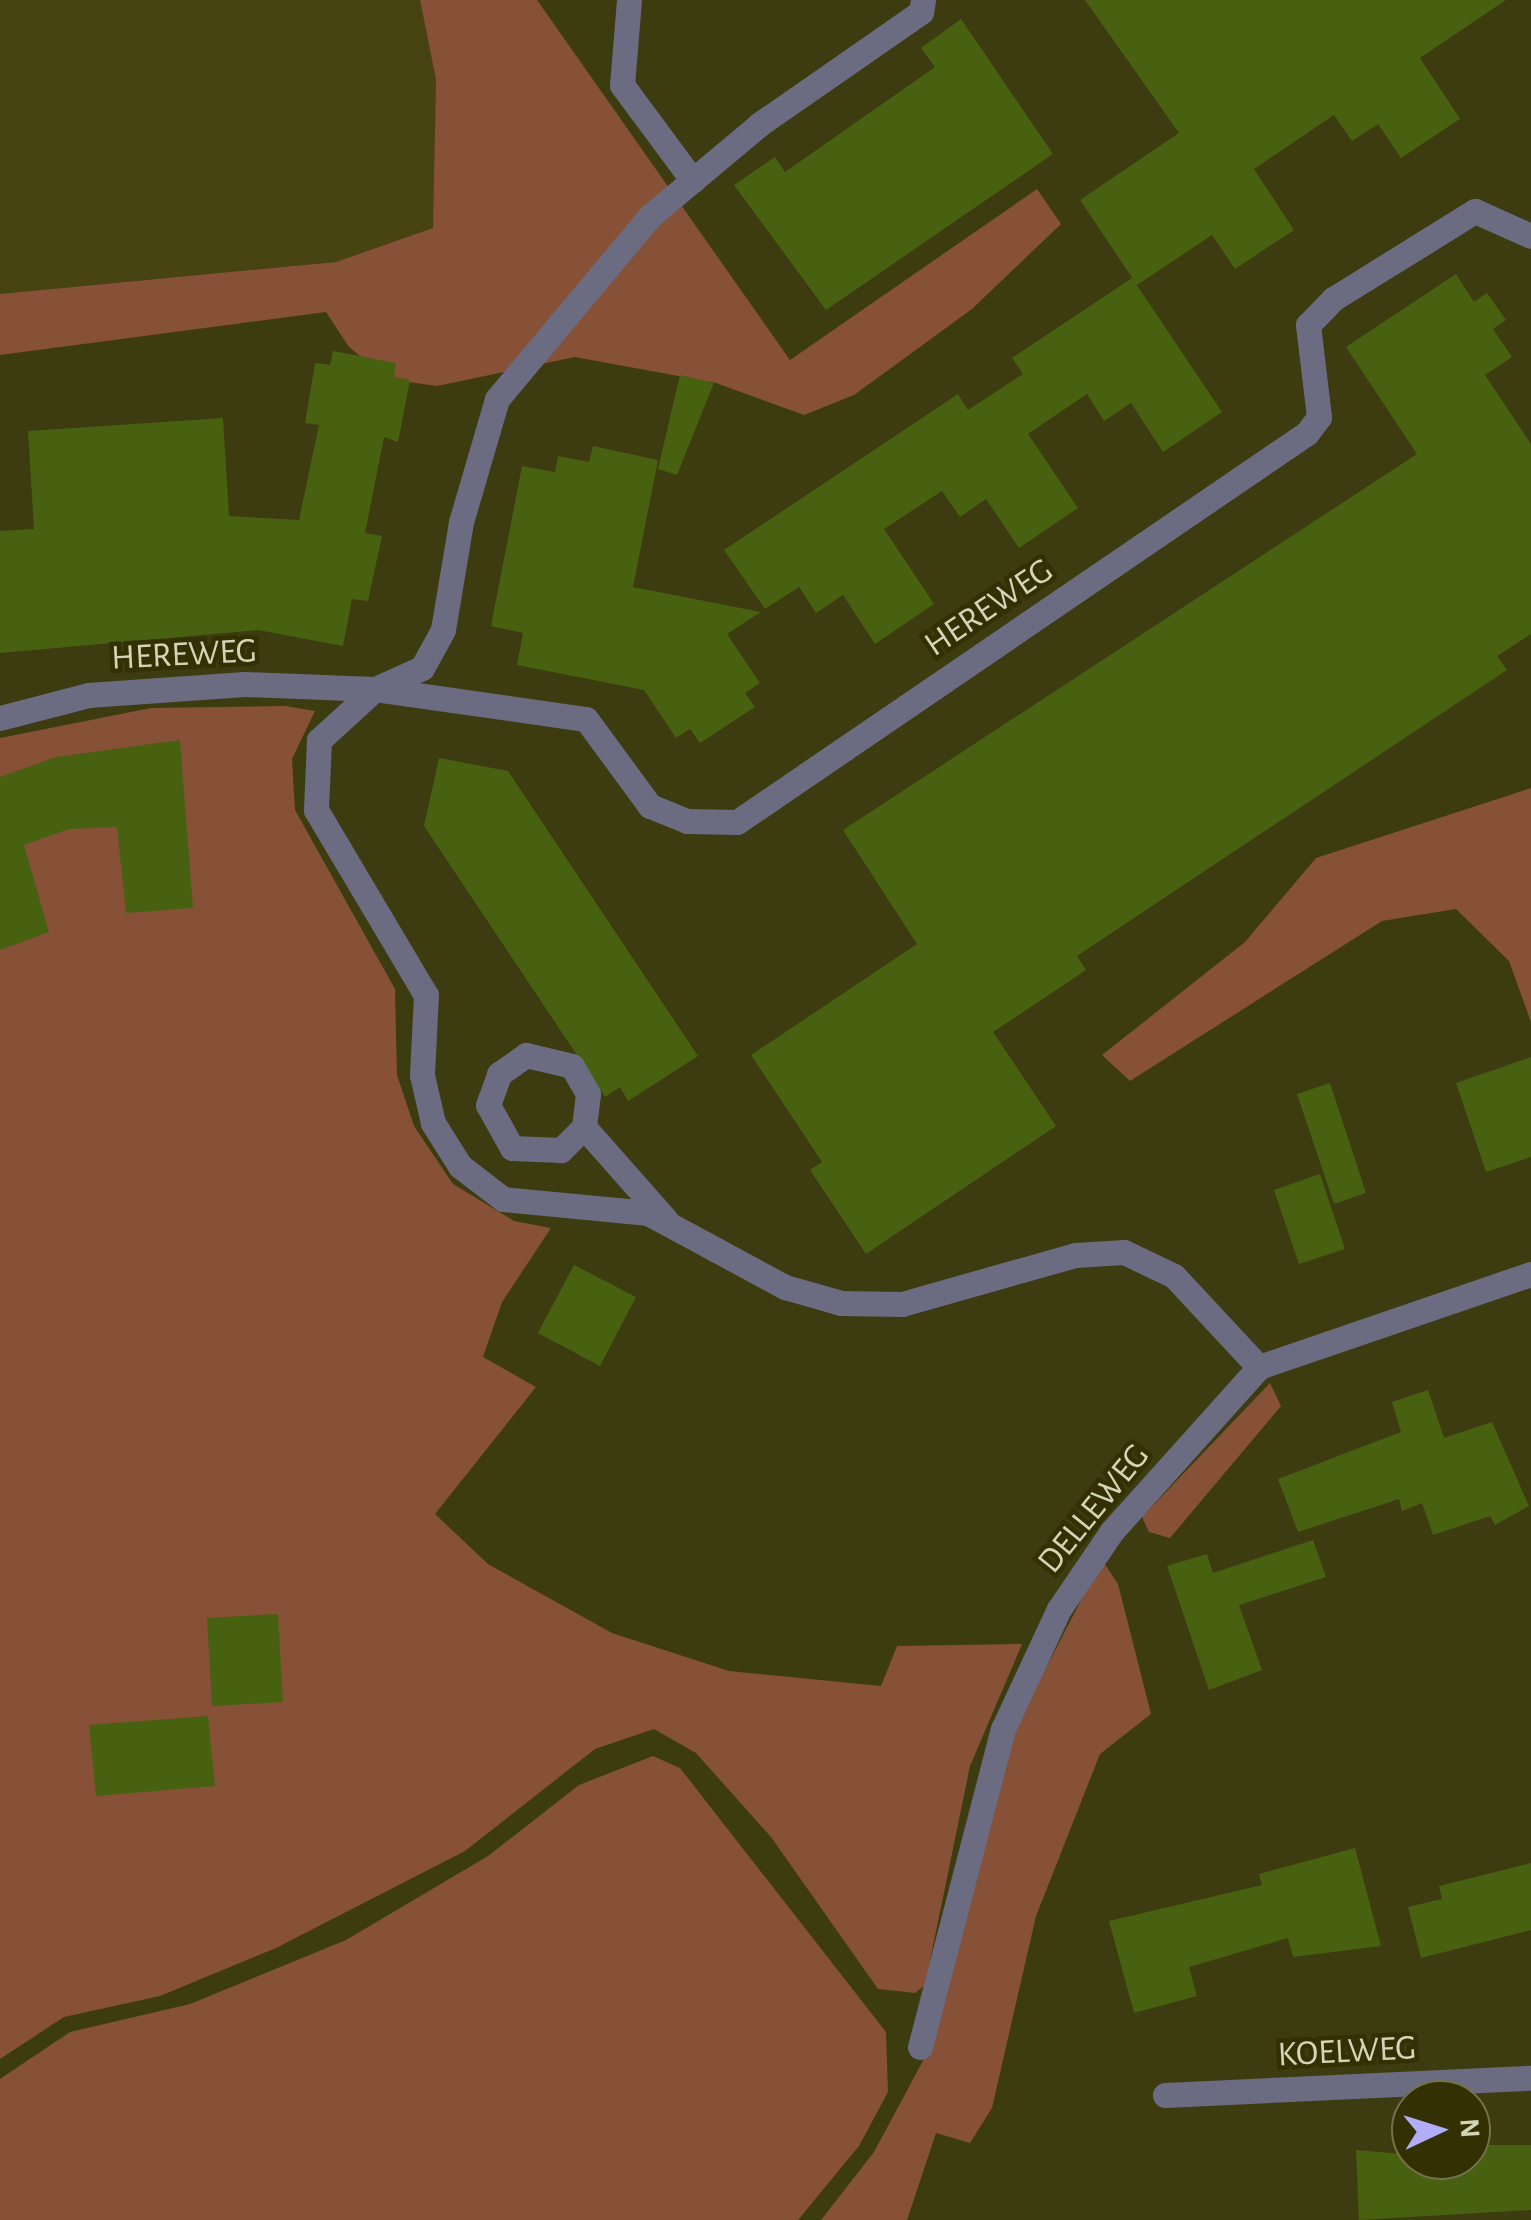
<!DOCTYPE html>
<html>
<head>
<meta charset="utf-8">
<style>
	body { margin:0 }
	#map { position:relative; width:1531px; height:2220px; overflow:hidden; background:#3d3b10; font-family:"Alegreya Sans",sans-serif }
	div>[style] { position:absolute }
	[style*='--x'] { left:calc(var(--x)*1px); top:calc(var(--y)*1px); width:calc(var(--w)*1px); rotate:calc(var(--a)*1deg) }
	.built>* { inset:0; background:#474412 }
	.green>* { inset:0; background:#865137 }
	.building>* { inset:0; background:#486111 }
	.minor>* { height:25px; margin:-12.5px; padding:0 12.5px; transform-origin:12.5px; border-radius:12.5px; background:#6b6b81 }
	span { translate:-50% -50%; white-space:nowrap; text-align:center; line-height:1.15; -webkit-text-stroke:9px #333104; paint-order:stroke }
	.street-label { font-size:35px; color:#d4d4b7 }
	.north { position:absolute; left:1391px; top:2080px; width:100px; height:100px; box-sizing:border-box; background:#333104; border:2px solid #73724c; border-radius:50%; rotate:86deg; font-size:28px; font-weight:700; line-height:40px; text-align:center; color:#d4d4b7 }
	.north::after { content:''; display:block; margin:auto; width:35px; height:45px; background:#b2adf9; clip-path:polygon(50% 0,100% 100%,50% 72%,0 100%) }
</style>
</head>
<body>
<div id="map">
	<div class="built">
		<div style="clip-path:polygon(0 0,420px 0,436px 80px,434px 228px,336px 262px,0 294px)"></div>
	</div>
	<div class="green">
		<div style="clip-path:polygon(420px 0,537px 0,790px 360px,1037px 189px,1061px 224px,972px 309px,854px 395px,804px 415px,716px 383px,575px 357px,437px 386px,388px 379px,349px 347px,326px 312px,0 355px,0 294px,336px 262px,433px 228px,436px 80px)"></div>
		<div style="clip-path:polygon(285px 706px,315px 711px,292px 759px,295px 810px,395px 989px,397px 1075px,414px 1126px,453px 1184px,514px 1221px,551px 1228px,502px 1302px,483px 1357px,536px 1387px,435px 1514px,488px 1564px,612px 1633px,729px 1671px,881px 1686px,897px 1646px,1022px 1644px,970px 1766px,925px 1985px,915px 1993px,878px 1989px,771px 1837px,696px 1753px,654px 1729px,595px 1749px,465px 1851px,276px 1948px,160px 1996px,64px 2017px,0 2059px,0 738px,151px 708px)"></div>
		<div style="clip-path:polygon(1531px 788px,1531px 1022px,1509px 961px,1456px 909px,1382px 921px,1130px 1081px,1102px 1055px,1245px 942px,1316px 858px)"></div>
		<div style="clip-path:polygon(1270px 1383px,1281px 1406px,1170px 1538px,1149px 1532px,1142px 1517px)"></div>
		<div style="clip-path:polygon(1102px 1560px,1118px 1584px,1151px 1714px,1100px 1754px,1036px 1916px,992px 2108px,970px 2143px,936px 2133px,907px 2220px,821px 2220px,874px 2152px,925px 2057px,1010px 1737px)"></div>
		<div style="clip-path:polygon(653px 1756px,680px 1768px,886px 2032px,888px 2092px,859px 2146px,798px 2220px,0 2220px,0 2079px,70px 2032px,190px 2004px,346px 1940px,488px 1856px,579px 1785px)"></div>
	</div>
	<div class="building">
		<div style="clip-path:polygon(1085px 0,1506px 0,1420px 58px,1460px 119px,1401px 158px,1378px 124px,1352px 141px,1334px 115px,1254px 169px,1294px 230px,1235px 269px,1212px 235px,1137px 285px,1080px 200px,1179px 133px)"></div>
		<div style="clip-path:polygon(961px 19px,1053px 154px,826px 310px,734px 185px,775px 157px,785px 172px,935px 67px,921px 48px)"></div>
		<div style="clip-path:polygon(1456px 274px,1474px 302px,1487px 293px,1506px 320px,1493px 329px,1512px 357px,1485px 375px,1531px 444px,1531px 634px,1497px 656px,1507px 670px,1077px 956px,1086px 970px,993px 1032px,1056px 1126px,866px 1254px,810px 1170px,822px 1162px,751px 1055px,917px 944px,843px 830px,1417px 454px,1346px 347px)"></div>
		<div style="clip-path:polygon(1132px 278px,1222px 412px,1163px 452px,1131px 403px,1104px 421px,1087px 394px,1028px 434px,1078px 508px,1019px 548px,986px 499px,960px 517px,942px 491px,884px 529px,934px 604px,875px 644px,843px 595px,816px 613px,799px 587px,765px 609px,724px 550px,958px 394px,968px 410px,1023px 374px,1012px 358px)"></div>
		<div style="clip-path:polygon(333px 351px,396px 363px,394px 377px,410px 380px,398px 442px,384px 437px,365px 533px,382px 536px,368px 601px,352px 599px,343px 646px,258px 630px,0 653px,0 531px,34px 529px,28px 431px,223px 418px,229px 516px,299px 520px,319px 425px,305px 423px,315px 363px,330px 365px)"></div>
		<div style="clip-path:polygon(680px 375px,714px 383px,677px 475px,658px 469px)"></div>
		<div style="clip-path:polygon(593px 446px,658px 460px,633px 587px,761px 612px,727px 634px,760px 683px,745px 693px,755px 707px,700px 743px,690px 729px,676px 738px,644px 690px,517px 665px,523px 633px,491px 626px,522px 466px,555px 472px,558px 456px,589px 462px)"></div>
		<div style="clip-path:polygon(180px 740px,193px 908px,126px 913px,117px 827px,69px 829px,24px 845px,49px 932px,0 950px,0 777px,56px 757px)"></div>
		<div style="clip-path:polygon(439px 758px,508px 771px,698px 1056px,628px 1101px,620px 1087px,605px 1097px,424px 826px)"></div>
		<div style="clip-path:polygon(1531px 1057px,1531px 1157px,1486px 1172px,1456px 1083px)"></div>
		<div style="clip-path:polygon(1330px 1083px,1366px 1193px,1334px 1204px,1297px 1094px)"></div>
		<div style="clip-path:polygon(1320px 1174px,1345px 1249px,1299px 1264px,1274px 1190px)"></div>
		<div style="clip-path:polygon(574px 1265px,636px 1297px,600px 1366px,538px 1333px)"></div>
		<div style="clip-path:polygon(1428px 1390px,1444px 1438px,1492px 1422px,1529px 1506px,1495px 1525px,1490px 1516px,1433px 1535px,1422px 1503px,1402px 1511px,1399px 1499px,1298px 1532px,1278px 1479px,1401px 1432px,1392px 1402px)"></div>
		<div style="clip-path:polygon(1313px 1540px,1326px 1577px,1239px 1605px,1262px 1670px,1209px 1690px,1167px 1566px,1207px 1554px,1213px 1573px)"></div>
		<div style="clip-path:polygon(278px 1614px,283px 1702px,212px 1706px,207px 1618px)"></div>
		<div style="clip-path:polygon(208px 1716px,215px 1786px,96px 1796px,89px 1725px)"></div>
		<div style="clip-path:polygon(1355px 1848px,1381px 1946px,1293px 1957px,1288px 1938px,1189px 1967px,1197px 1996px,1134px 2013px,1109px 1921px,1262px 1885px,1259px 1874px)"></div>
		<div style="clip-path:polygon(1531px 1863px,1531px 1930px,1421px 1958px,1408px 1907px,1442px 1899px,1439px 1886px)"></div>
		<div style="clip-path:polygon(1476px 2145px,1531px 2145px,1531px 2210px,1359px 2220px,1356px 2150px,1471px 2160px)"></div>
	</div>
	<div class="minor">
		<div style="--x:629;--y:0;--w:85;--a:94.7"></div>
		<div style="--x:622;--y:85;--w:119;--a:53.5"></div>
		<div style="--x:923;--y:0;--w:12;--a:99"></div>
		<div style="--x:921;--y:12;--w:196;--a:145.2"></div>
		<div style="--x:760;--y:124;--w:143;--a:140.1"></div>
		<div style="--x:650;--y:216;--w:239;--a:129.9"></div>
		<div style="--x:497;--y:399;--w:128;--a:106.3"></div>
		<div style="--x:461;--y:522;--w:109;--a:99.5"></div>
		<div style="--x:443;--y:630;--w:43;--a:118.9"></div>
		<div style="--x:422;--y:668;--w:51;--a:155.9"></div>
		<div style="--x:375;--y:689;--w:76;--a:137.7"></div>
		<div style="--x:319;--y:740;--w:70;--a:92.5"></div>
		<div style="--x:316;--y:810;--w:215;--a:59.3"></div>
		<div style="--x:426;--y:995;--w:80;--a:92.9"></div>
		<div style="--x:422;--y:1075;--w:49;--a:77.1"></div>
		<div style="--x:433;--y:1123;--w:51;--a:57.9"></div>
		<div style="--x:460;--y:1166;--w:54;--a:37.5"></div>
		<div style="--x:503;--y:1199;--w:146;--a:5.5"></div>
		<div style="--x:648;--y:1213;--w:156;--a:28.4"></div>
		<div style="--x:785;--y:1287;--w:58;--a:15.9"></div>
		<div style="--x:841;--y:1303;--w:61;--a:0.9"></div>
		<div style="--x:902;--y:1304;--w:180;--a:-15.8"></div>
		<div style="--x:1075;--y:1255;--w:49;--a:-3.5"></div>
		<div style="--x:1124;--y:1252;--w:55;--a:25.6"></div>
		<div style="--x:1174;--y:1276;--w:125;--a:47"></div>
		<div style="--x:0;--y:718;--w:91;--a:-14.6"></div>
		<div style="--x:88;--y:695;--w:157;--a:-4"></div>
		<div style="--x:245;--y:684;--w:130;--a:2.2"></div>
		<div style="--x:375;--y:689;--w:213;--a:8.1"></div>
		<div style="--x:586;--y:719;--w:108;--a:53.7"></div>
		<div style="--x:650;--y:806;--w:40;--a:22"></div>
		<div style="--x:687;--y:821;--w:50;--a:1.1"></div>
		<div style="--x:737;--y:822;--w:690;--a:-34.31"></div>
		<div style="--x:1307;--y:433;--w:20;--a:-53"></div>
		<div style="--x:1319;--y:417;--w:93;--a:-96.8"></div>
		<div style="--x:1308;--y:325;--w:36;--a:-46"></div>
		<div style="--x:1333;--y:299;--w:167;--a:-31.8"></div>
		<div style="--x:1475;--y:211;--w:61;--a:24.1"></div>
		<div style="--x:584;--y:1127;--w:33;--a:135"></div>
		<div style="--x:561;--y:1150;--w:49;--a:-177.7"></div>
		<div style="--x:512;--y:1148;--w:49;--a:-119.2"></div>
		<div style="--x:488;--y:1105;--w:33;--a:-70"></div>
		<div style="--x:499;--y:1074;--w:33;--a:-35"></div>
		<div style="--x:526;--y:1055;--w:47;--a:13.4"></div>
		<div style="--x:572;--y:1066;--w:32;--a:60"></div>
		<div style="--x:588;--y:1094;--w:33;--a:97"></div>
		<div style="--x:584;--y:1127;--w:124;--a:48.6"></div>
		<div style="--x:920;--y:2047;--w:329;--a:-75.4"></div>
		<div style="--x:1003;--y:1729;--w:132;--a:-65"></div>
		<div style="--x:1059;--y:1609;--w:94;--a:-55.8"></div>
		<div style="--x:1112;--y:1531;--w:220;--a:-48.1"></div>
		<div style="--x:1259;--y:1367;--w:287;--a:-18.9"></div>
		<div style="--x:1165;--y:2095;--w:366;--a:-2.7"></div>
	</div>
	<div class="street-label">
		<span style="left:989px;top:608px;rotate:-34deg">HEREWEG</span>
		<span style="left:184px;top:655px;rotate:-3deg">HEREWEG</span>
		<span style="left:1094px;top:1509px;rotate:-51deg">DELLEWEG</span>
		<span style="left:1347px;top:2052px;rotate:-3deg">KOELWEG</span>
	</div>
	<div class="north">N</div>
</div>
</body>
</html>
